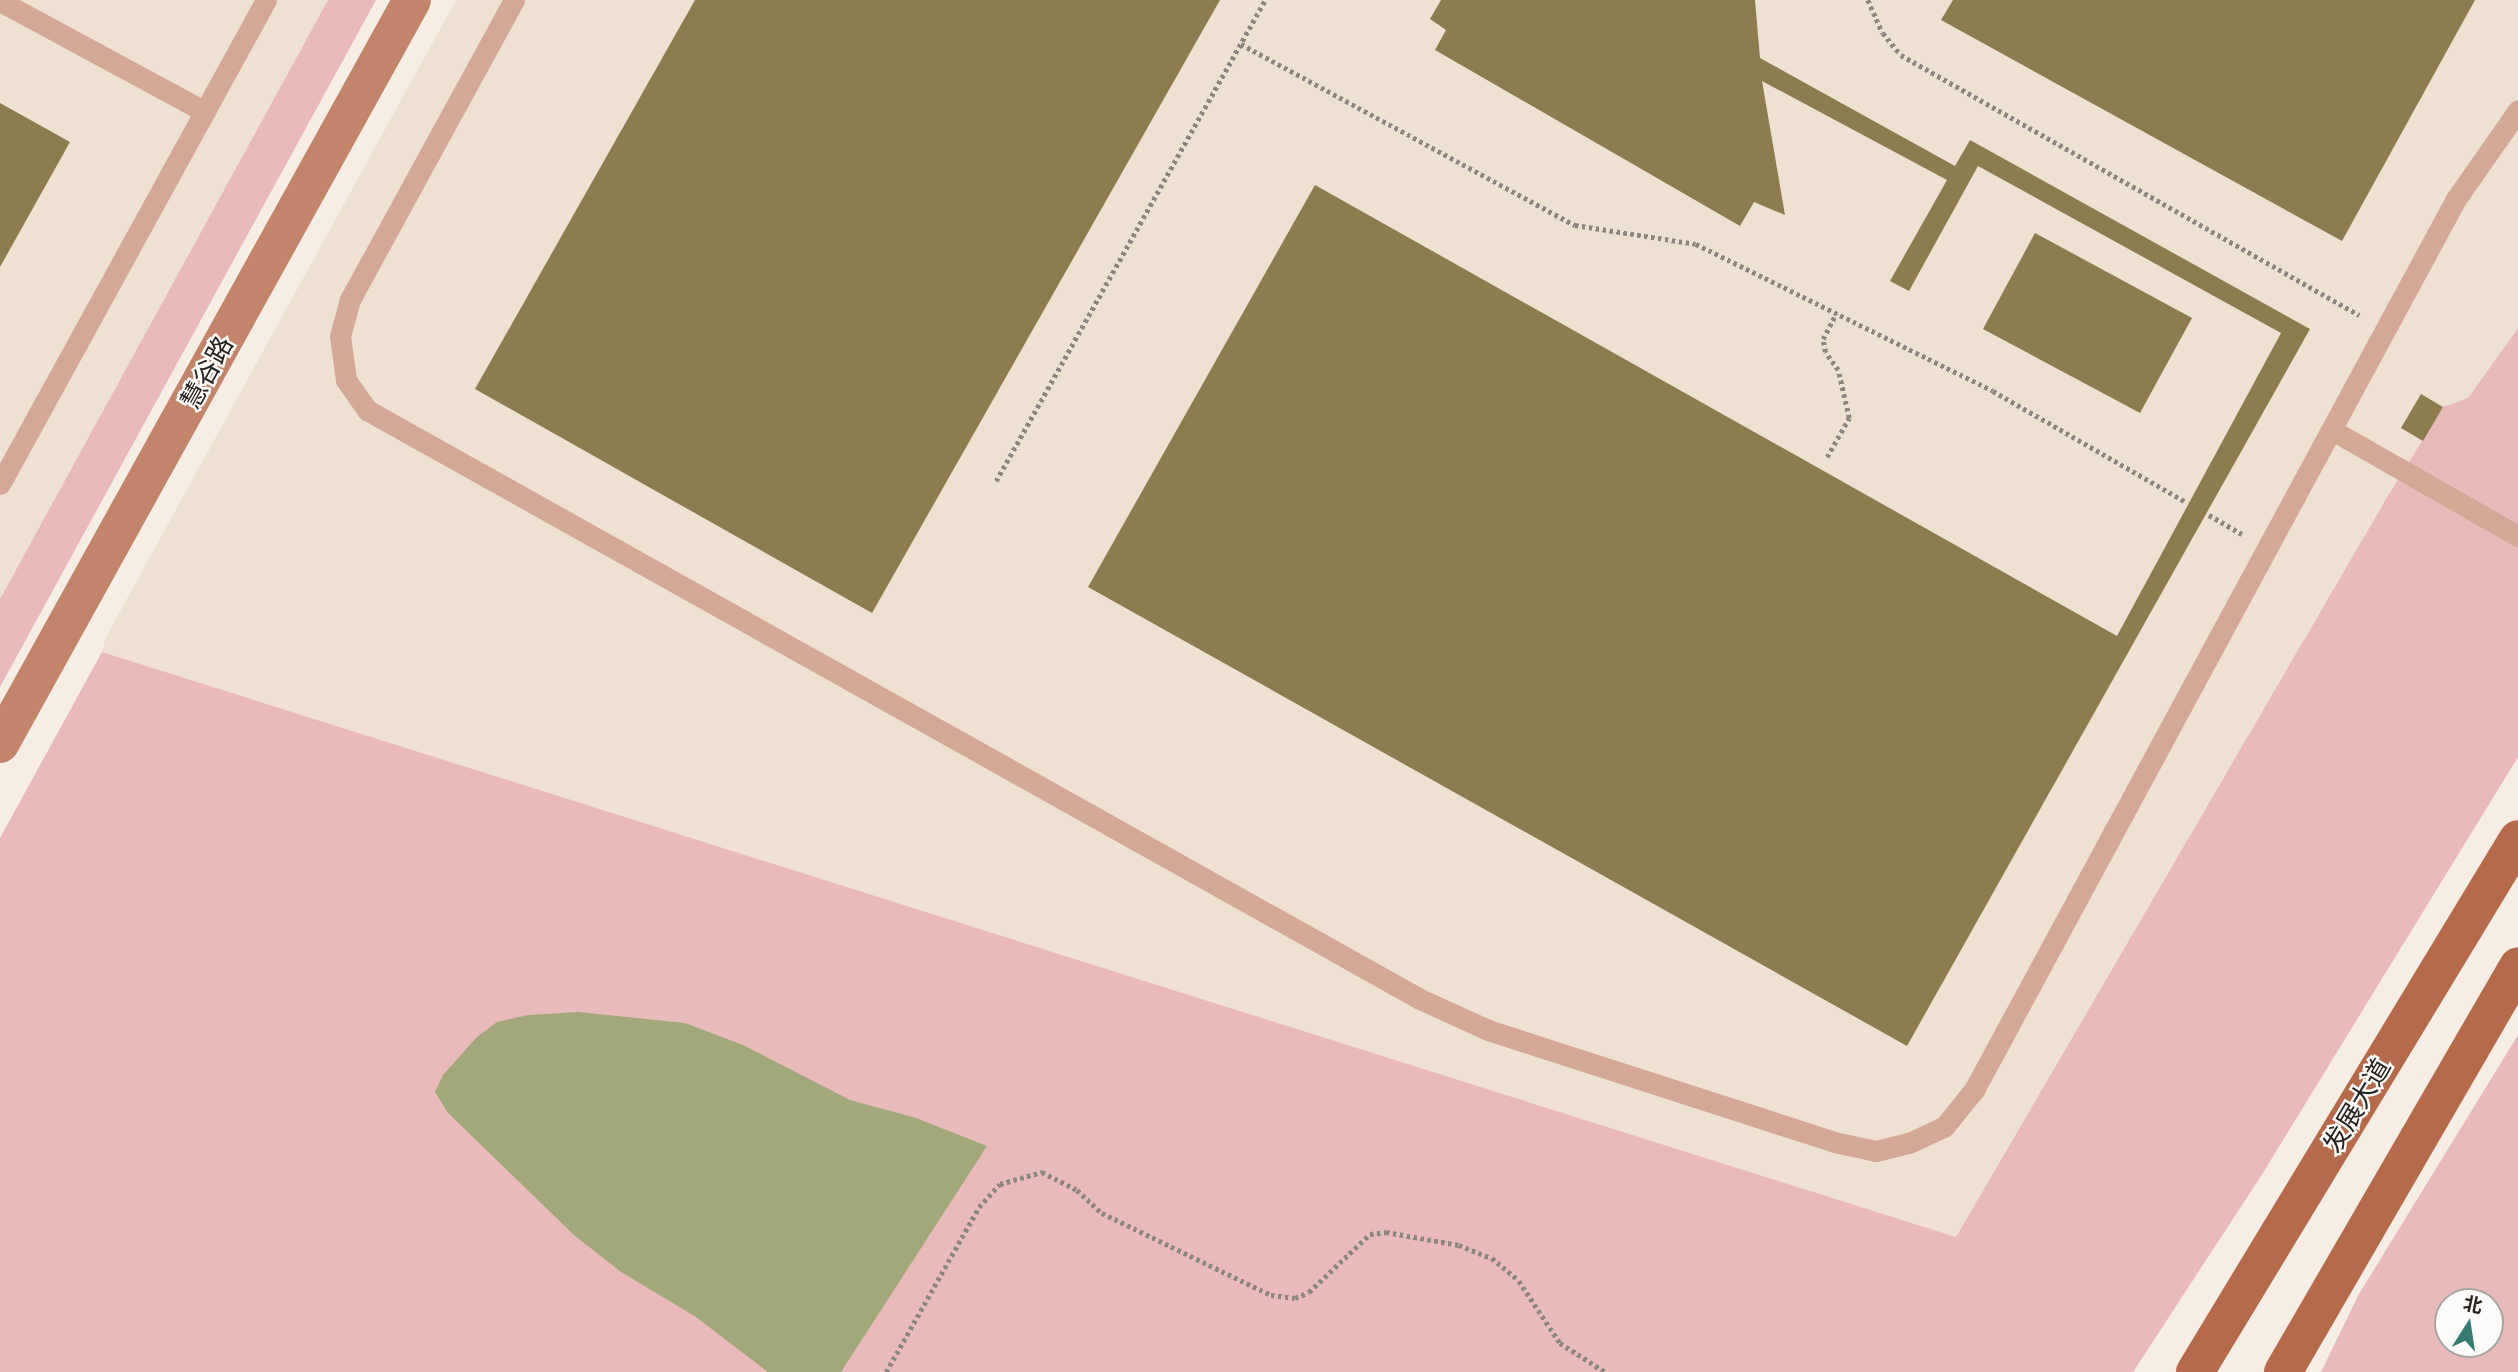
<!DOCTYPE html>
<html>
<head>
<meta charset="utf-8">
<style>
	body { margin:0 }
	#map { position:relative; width:2518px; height:1372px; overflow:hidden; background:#f6ede5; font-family:"Exo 2","Noto Sans SC",sans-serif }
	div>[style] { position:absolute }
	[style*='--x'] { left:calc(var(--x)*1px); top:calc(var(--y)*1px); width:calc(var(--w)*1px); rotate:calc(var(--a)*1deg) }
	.built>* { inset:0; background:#efe1d2 }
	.green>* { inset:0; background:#e8baba }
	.water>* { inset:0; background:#a2a87a }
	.building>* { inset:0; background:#8c7c50 }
	.path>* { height:4.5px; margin-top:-2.25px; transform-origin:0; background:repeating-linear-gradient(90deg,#8c8681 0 3.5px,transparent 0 7px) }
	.lane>* { height:21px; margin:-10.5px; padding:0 10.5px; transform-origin:10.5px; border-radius:10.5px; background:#d3a897 }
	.secondary>* { height:38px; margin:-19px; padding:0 19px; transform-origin:19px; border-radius:19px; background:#c2856c }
	.primary>* { height:38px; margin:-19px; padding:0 19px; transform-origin:19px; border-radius:19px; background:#b56a4c }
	span { translate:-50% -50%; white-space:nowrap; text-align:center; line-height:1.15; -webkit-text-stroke:5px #fefcfa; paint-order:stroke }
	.street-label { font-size:26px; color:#25221f }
	.north { position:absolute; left:2434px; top:1288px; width:70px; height:70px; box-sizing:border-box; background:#fefcfa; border:2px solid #a7a5a2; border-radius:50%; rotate:12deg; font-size:19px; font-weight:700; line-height:28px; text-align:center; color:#25221f }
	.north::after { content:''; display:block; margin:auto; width:24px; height:32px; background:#357c73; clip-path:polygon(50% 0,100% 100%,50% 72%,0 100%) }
</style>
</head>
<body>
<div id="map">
	<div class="built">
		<div style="clip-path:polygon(0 0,328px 0,0 599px)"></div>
		<div style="clip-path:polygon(456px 0,2518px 0,2518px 328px,2468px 398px,2443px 408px,2389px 494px,1956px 1237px,102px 652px,106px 637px)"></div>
	</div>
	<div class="green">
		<div style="clip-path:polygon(328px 0,376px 0,0 687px,0 599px)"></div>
		<div style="clip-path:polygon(2518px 328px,2518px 757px,2261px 1176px,2133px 1372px,0 1372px,0 838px,102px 652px,1956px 1237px,2389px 494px,2443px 407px,2468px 398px)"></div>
		<div style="clip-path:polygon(evenodd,2518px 1035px,2518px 1372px,2321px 1372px,2359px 1294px,2518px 1035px,2448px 1302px,2490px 1302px,2490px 1344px,2448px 1344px,2448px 1302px)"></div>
	</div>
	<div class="water">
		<div style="clip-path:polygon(578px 1012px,685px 1023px,743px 1045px,850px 1100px,916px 1118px,987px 1146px,841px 1372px,768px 1372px,696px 1317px,621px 1272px,574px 1235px,448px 1113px,435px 1092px,443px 1075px,477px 1037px,497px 1022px,528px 1015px)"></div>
	</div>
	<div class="building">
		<div style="clip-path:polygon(695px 0,1220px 0,872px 613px,475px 389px)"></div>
		<div style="clip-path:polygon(1441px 0,1755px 0,1760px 58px,1955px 166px,1970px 140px,2310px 329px,1907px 1046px,1088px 587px,1315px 185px,2117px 636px,2281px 333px,1978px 166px,1909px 291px,1890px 281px,1947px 180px,1762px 81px,1785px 215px,1754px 202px,1740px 226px,1435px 50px,1446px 30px,1430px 19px)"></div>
		<div style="clip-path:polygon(1953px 0,2475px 0,2342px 241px,1941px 20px)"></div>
		<div style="clip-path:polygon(0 103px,70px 142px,0 267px)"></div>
		<div style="clip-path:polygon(2035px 233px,2192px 318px,2140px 413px,1983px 329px)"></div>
		<div style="clip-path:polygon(2421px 394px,2443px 407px,2423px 441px,2401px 428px)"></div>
	</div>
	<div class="path">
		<div style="--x:1868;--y:0;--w:36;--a:66"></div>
		<div style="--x:1883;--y:33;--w:28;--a:51"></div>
		<div style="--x:1901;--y:55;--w:527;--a:29.58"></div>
		<div style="--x:1241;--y:44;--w:380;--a:28.5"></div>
		<div style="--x:1575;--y:225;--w:122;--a:8.9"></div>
		<div style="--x:1696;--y:244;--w:331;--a:26.3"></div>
		<div style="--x:1993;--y:391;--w:223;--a:29.9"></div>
		<div style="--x:1827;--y:457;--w:45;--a:-60.6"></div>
		<div style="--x:1849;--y:418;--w:49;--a:-102.9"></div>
		<div style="--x:1838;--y:370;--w:22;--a:-126"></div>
		<div style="--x:1825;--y:352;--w:13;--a:-99"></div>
		<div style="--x:1823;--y:339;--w:29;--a:-63"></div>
		<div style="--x:996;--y:481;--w:551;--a:-60.78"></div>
		<div style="--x:2209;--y:515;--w:38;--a:30"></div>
		<div style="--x:886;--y:1372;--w:189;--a:-60.6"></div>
		<div style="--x:979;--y:1207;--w:31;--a:-48"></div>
		<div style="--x:1000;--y:1184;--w:44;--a:-15.9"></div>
		<div style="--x:1042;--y:1172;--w:39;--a:27"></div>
		<div style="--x:1077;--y:1190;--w:34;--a:43"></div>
		<div style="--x:1102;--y:1213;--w:188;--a:25.9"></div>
		<div style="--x:1271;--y:1295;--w:24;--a:7"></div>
		<div style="--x:1295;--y:1298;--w:15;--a:-23"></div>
		<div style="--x:1309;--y:1292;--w:84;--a:-43.6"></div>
		<div style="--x:1370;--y:1234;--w:16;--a:-7"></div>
		<div style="--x:1386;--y:1232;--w:74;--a:10.1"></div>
		<div style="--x:1459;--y:1245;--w:35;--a:22"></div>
		<div style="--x:1492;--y:1258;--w:35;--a:40"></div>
		<div style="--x:1519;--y:1281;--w:74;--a:56.5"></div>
		<div style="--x:1560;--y:1343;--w:54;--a:32.8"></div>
	</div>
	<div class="lane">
		<div style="--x:514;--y:0;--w:341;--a:118.7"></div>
		<div style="--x:350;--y:299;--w:38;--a:105"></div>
		<div style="--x:340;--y:336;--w:44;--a:82.2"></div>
		<div style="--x:346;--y:380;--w:37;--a:55"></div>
		<div style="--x:367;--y:410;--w:1207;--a:29.22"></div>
		<div style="--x:1420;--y:999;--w:75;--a:24.5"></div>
		<div style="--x:1488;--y:1030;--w:364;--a:17.9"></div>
		<div style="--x:1834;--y:1142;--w:43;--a:12.1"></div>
		<div style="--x:1876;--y:1151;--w:34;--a:-14"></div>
		<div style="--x:1909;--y:1143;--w:38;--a:-25"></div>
		<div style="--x:1944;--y:1127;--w:48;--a:-51"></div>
		<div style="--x:1974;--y:1090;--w:1013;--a:-61.59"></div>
		<div style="--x:2456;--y:199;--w:108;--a:-55.1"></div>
		<div style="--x:0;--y:1;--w:233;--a:28.4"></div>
		<div style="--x:2332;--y:430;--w:214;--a:29.7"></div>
		<div style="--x:0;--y:484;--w:552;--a:-61.21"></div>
	</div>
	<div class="secondary">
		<div style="--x:0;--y:744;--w:850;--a:-61.02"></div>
	</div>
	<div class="primary">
		<div style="--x:2195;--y:1372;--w:623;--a:-58.78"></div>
		<div style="--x:2283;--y:1372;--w:469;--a:-59.9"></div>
	</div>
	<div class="street-label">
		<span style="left:206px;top:372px;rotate:-61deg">慧谷路</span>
		<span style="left:2356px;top:1105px;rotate:-59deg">发展大道</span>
	</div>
	<div class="north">北</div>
</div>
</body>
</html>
